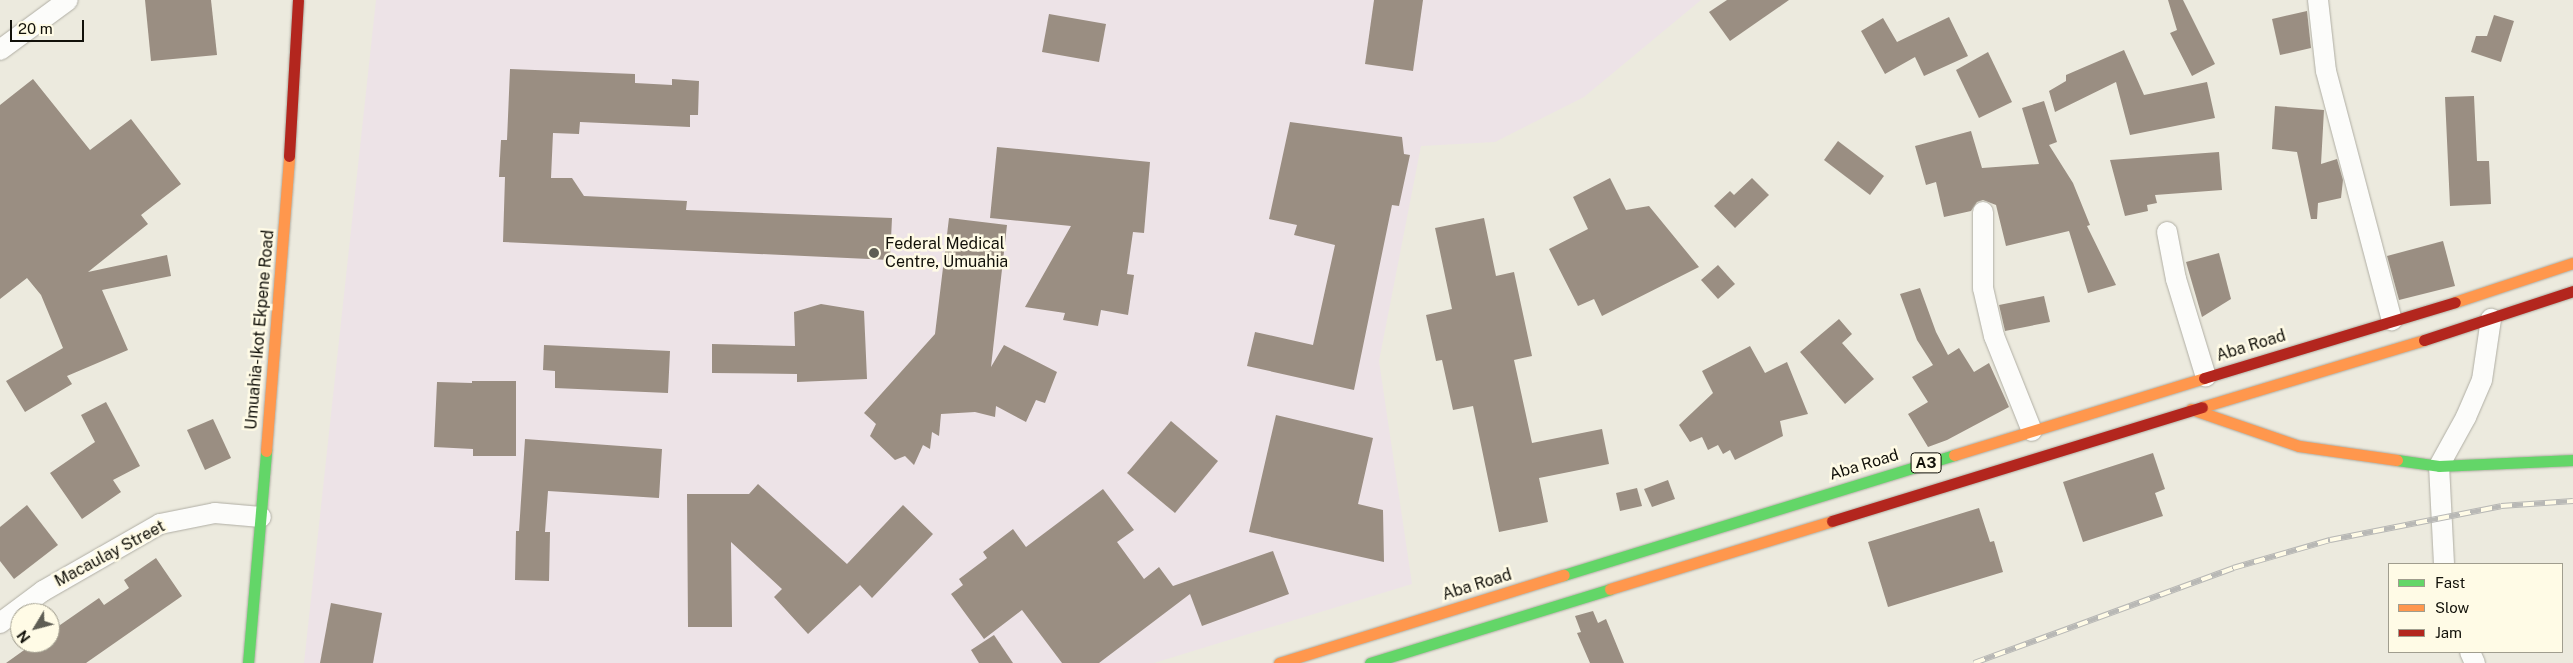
<!DOCTYPE html>
<html>
<head>
<meta charset="utf-8">
<style>
	body { margin:0 }
	#map { position:relative; width:2573px; height:663px; overflow:hidden; background:#eceade; font-family:"Public Sans",sans-serif }
	div>[style] { position:absolute }
	[style*='--x'] { left:calc(var(--x)*1px); top:calc(var(--y)*1px); width:calc(var(--w)*1px); rotate:calc(var(--a)*1deg) }
	.medical>* { inset:0; background:#ede3e7 }
	.building>* { inset:0; background:#9a8e82 }
	.roads { filter:drop-shadow(0 0 1px #b0aea4) drop-shadow(0 0 1px #b0aea4) }
	.street>* { height:20px; margin:-10px; padding:0 10px; transform-origin:10px; border-radius:10px; background:#fcfcfa }
	.fast>* { height:11px; margin:-5.5px; padding:0 5.5px; transform-origin:5.5px; border-radius:5.5px; background:#63d668 }
	.slow>* { height:11px; margin:-5.5px; padding:0 5.5px; transform-origin:5.5px; border-radius:5.5px; background:#ff974d }
	.jam>* { height:11px; margin:-5.5px; padding:0 5.5px; transform-origin:5.5px; border-radius:5.5px; background:#b3261e }
	.rail>* { height:5.5px; margin-top:-2.75px; transform-origin:0; background:repeating-linear-gradient(90deg,#fffbe6 0 11px,#b8b8b5 0 22px); box-sizing:border-box; border-block:1px solid #b8b8b5 }
	.dots>* { width:14px; height:14px; translate:-50% -50%; box-sizing:border-box; border:2px solid #fffbe6; border-radius:50% }
	span { translate:-50% -50%; white-space:nowrap; text-align:center; line-height:1.15; -webkit-text-stroke:5px #fffbe6; paint-order:stroke }
	.shield-label span { padding:1px 4px; background:#fffbe6; border:1px solid; border-radius:4px; -webkit-text-stroke-width:0 }
	.shield-label { font-size:15px; color:#12110a; font-weight:700 }
	.poi-label { font-size:16px; color:#12110a }
	.left { translate:0 -50%; text-align:left }
	.street-label { font-size:16px; color:#12110a }
	.legend { position:absolute; left:2388px; top:563px; width:175px; height:90px; box-sizing:border-box; background:#fffbe6; border:1px solid #a09d8e; margin:0; padding:6px 9px; list-style:none; font-size:15px; color:#12110a }
	.legend li { display:flex; align-items:center; gap:10px; height:25px }
	.legend b { width:25px; border:1px solid #a09d8e }
	.north { position:absolute; left:10px; top:603px; width:50px; height:50px; box-sizing:border-box; background:#fffbe6; border:1px solid #a09d8e; border-radius:50%; rotate:233deg; font-size:14px; font-weight:700; line-height:20px; text-align:center; color:#12110a }
	.north::after { content:''; display:block; margin:auto; width:18px; height:22px; background:#5e5d54; clip-path:polygon(50% 0,100% 100%,50% 72%,0 100%) }
	.scale { position:absolute; left:10px; top:20px; width:74px; height:22px; box-sizing:border-box; border:2px solid #12110a; border-top:0; padding-left:6px; font-size:15px; line-height:18px; white-space:nowrap; color:#12110a; -webkit-text-stroke:4px #fffbe6; paint-order:stroke }
</style>
</head>
<body>
<div id="map">
	<div class="medical">
		<div style="clip-path:polygon(376px 0,1701px 0,1584px 97px,1495px 142px,1421px 146px,1379px 361px,1412px 584px,1154px 663px,304px 663px)"></div>
	</div>
	<div class="building">
		<div style="clip-path:polygon(145px 0,211px 0,217px 55px,151px 61px)"></div>
		<div style="clip-path:polygon(1374px 0,1423px 0,1413px 71px,1365px 64px)"></div>
		<div style="clip-path:polygon(1727px 0,1789px 0,1730px 41px,1709px 12px)"></div>
		<div style="clip-path:polygon(2168px 0,2183px 0,2215px 64px,2192px 76px,2170px 33px,2177px 30px)"></div>
		<div style="clip-path:polygon(2307px 11px,2311px 48px,2280px 55px,2272px 19px)"></div>
		<div style="clip-path:polygon(1049px 14px,1106px 24px,1099px 62px,1042px 52px)"></div>
		<div style="clip-path:polygon(2494px 15px,2514px 21px,2501px 62px,2471px 52px,2476px 36px,2487px 36px)"></div>
		<div style="clip-path:polygon(1949px 17px,1968px 56px,1924px 76px,1915px 57px,1885px 74px,1861px 31px,1883px 18px,1897px 42px)"></div>
		<div style="clip-path:polygon(2124px 50px,2144px 95px,2207px 82px,2215px 118px,2130px 135px,2116px 82px,2055px 112px,2049px 91px,2066px 81px,2066px 75px)"></div>
		<div style="clip-path:polygon(1988px 52px,2012px 102px,1979px 118px,1956px 70px)"></div>
		<div style="clip-path:polygon(510px 69px,635px 74px,635px 83px,672px 85px,672px 79px,699px 81px,698px 115px,690px 115px,690px 127px,580px 122px,579px 134px,553px 133px,551px 178px,572px 178px,584px 196px,687px 201px,686px 210px,892px 218px,890px 260px,503px 242px,505px 177px,499px 177px,501px 140px,507px 140px)"></div>
		<div style="clip-path:polygon(33px 79px,90px 150px,131px 119px,181px 184px,141px 215px,148px 224px,88px 272px,167px 255px,171px 276px,102px 290px,128px 350px,67px 376px,72px 384px,25px 412px,6px 381px,63px 348px,41px 295px,27px 278px,0 299px,0 105px)"></div>
		<div style="clip-path:polygon(2474px 96px,2477px 161px,2489px 161px,2491px 204px,2450px 206px,2445px 97px)"></div>
		<div style="clip-path:polygon(2044px 101px,2057px 142px,2049px 145px,2073px 183px,2090px 225px,2087px 226px,2116px 285px,2088px 293px,2069px 231px,2006px 246px,1996px 205px,1983px 200px,1977px 202px,1971px 211px,1944px 217px,1936px 182px,1926px 185px,1915px 146px,1971px 131px,1982px 168px,2039px 164px,2022px 108px)"></div>
		<div style="clip-path:polygon(2275px 106px,2324px 110px,2321px 164px,2337px 159px,2343px 180px,2341px 198px,2318px 203px,2317px 219px,2311px 219px,2297px 152px,2272px 149px)"></div>
		<div style="clip-path:polygon(1290px 122px,1402px 137px,1404px 154px,1410px 155px,1399px 206px,1392px 205px,1354px 390px,1247px 366px,1255px 332px,1313px 345px,1335px 245px,1294px 235px,1297px 225px,1269px 219px)"></div>
		<div style="clip-path:polygon(1838px 141px,1884px 176px,1870px 195px,1824px 160px)"></div>
		<div style="clip-path:polygon(997px 147px,1150px 162px,1144px 233px,1133px 232px,1127px 274px,1134px 275px,1128px 315px,1101px 310px,1098px 326px,1063px 320px,1065px 313px,1025px 307px,1071px 226px,990px 218px)"></div>
		<div style="clip-path:polygon(2219px 152px,2222px 190px,2155px 195px,2157px 203px,2147px 205px,2148px 211px,2125px 216px,2110px 160px)"></div>
		<div style="clip-path:polygon(1610px 178px,1626px 210px,1649px 206px,1699px 267px,1602px 316px,1594px 299px,1578px 306px,1549px 249px,1588px 229px,1573px 197px)"></div>
		<div style="clip-path:polygon(1752px 178px,1769px 195px,1735px 228px,1714px 206px,1730px 191px,1734px 195px)"></div>
		<div style="clip-path:polygon(949px 218px,1007px 225px,991px 367px,1004px 345px,1057px 372px,1045px 403px,1036px 400px,1026px 422px,996px 406px,995px 417px,975px 412px,941px 414px,939px 436px,932px 432px,930px 449px,923px 445px,914px 465px,905px 456px,895px 460px,870px 436px,876px 424px,864px 413px,935px 334px)"></div>
		<div style="clip-path:polygon(1484px 218px,1496px 276px,1514px 272px,1532px 356px,1514px 360px,1532px 443px,1602px 429px,1609px 464px,1539px 478px,1548px 522px,1499px 532px,1473px 406px,1453px 410px,1442px 360px,1436px 361px,1426px 315px,1452px 309px,1435px 228px)"></div>
		<div style="clip-path:polygon(2443px 241px,2455px 286px,2399px 300px,2387px 256px)"></div>
		<div style="clip-path:polygon(2219px 253px,2231px 299px,2202px 317px,2186px 262px)"></div>
		<div style="clip-path:polygon(1718px 265px,1735px 284px,1718px 299px,1701px 280px)"></div>
		<div style="clip-path:polygon(1920px 288px,1936px 332px,1948px 355px,1959px 348px,1974px 372px,1989px 363px,2009px 407px,1947px 440px,1928px 447px,1908px 414px,1928px 402px,1912px 377px,1933px 365px,1917px 340px,1900px 294px)"></div>
		<div style="clip-path:polygon(2044px 296px,2050px 322px,2005px 331px,1999px 305px)"></div>
		<div style="clip-path:polygon(821px 304px,864px 311px,867px 379px,797px 382px,797px 374px,712px 373px,712px 344px,795px 346px,794px 312px)"></div>
		<div style="clip-path:polygon(1839px 319px,1852px 334px,1842px 343px,1874px 379px,1845px 404px,1800px 352px)"></div>
		<div style="clip-path:polygon(544px 345px,670px 351px,668px 393px,555px 388px,555px 371px,543px 370px)"></div>
		<div style="clip-path:polygon(1750px 346px,1765px 373px,1787px 362px,1808px 414px,1780px 421px,1783px 436px,1735px 460px,1730px 450px,1723px 454px,1718px 445px,1708px 450px,1702px 437px,1690px 442px,1679px 425px,1713px 393px,1702px 371px)"></div>
		<div style="clip-path:polygon(472px 381px,516px 381px,516px 456px,473px 456px,473px 449px,434px 447px,437px 382px,472px 383px)"></div>
		<div style="clip-path:polygon(106px 402px,140px 466px,113px 480px,121px 492px,82px 519px,50px 473px,95px 442px,81px 415px)"></div>
		<div style="clip-path:polygon(1276px 415px,1373px 438px,1358px 504px,1383px 510px,1384px 562px,1249px 532px)"></div>
		<div style="clip-path:polygon(213px 419px,231px 458px,205px 470px,187px 430px)"></div>
		<div style="clip-path:polygon(1171px 421px,1218px 461px,1175px 513px,1127px 473px)"></div>
		<div style="clip-path:polygon(525px 439px,662px 449px,659px 498px,548px 491px,545px 532px,550px 532px,549px 581px,515px 580px,516px 531px,519px 531px)"></div>
		<div style="clip-path:polygon(2153px 453px,2165px 489px,2155px 493px,2163px 516px,2083px 542px,2063px 482px)"></div>
		<div style="clip-path:polygon(1668px 480px,1675px 499px,1652px 507px,1644px 489px)"></div>
		<div style="clip-path:polygon(758px 484px,847px 564px,903px 505px,933px 534px,872px 598px,860px 585px,808px 634px,774px 597px,782px 589px,731px 542px,732px 627px,688px 627px,687px 494px,749px 494px)"></div>
		<div style="clip-path:polygon(1637px 488px,1642px 506px,1620px 511px,1616px 493px)"></div>
		<div style="clip-path:polygon(1103px 489px,1134px 530px,1117px 542px,1144px 579px,1159px 567px,1173px 586px,1273px 551px,1289px 594px,1202px 626px,1190px 594px,1099px 663px,1062px 663px,1022px 610px,984px 639px,951px 594px,963px 585px,959px 579px,987px 558px,983px 552px,1013px 529px,1026px 547px)"></div>
		<div style="clip-path:polygon(27px 505px,58px 545px,14px 579px,0 561px,0 527px)"></div>
		<div style="clip-path:polygon(1979px 508px,1990px 542px,1994px 541px,2003px 572px,1888px 607px,1868px 542px)"></div>
		<div style="clip-path:polygon(156px 558px,182px 596px,86px 663px,6px 663px,34px 643px,50px 643px,50px 632px,99px 598px,104px 605px,129px 588px,124px 580px)"></div>
		<div style="clip-path:polygon(331px 603px,382px 613px,373px 663px,320px 663px)"></div>
		<div style="clip-path:polygon(1593px 611px,1598px 623px,1606px 619px,1624px 663px,1590px 663px,1577px 633px,1581px 632px,1575px 616px)"></div>
		<div style="clip-path:polygon(994px 635px,1013px 663px,979px 663px,971px 650px)"></div>
	</div>
	<div class="roads">
		<div class="street">
			<div style="--x:2318;--y:0;--w:71;--a:83.6"></div>
			<div style="--x:2326;--y:71;--w:258;--a:75.2"></div>
			<div style="--x:0;--y:50;--w:84;--a:-36.3"></div>
			<div style="--x:1983;--y:212;--w:76;--a:90"></div>
			<div style="--x:1983;--y:288;--w:49;--a:77.1"></div>
			<div style="--x:1994;--y:336;--w:102;--a:68.2"></div>
			<div style="--x:2167;--y:232;--w:48;--a:79.2"></div>
			<div style="--x:2176;--y:279;--w:102;--a:73"></div>
			<div style="--x:2444;--y:564;--w:98;--a:-92.9"></div>
			<div style="--x:2439;--y:466;--w:56;--a:-61.1"></div>
			<div style="--x:2466;--y:417;--w:40;--a:-66.6"></div>
			<div style="--x:2482;--y:380;--w:62;--a:-81.6"></div>
			<div style="--x:0;--y:623;--w:54;--a:-36.7"></div>
			<div style="--x:43;--y:591;--w:135;--a:-29.8"></div>
			<div style="--x:160;--y:524;--w:56;--a:-11.3"></div>
			<div style="--x:215;--y:513;--w:46;--a:5"></div>
			<div style="--x:2470;--y:652;--w:12;--a:66"></div>
		</div>
		<div class="fast">
			<div style="--x:2397;--y:460;--w:42;--a:8.1"></div>
			<div style="--x:2439;--y:466;--w:134;--a:-2.6"></div>
			<div style="--x:1564;--y:575;--w:408;--a:-17.1"></div>
			<div style="--x:248;--y:663;--w:213;--a:-85.1"></div>
			<div style="--x:1370;--y:663;--w:251;--a:-17.1"></div>
		</div>
		<div class="slow">
			<div style="--x:2455;--y:302;--w:124;--a:-18.3"></div>
			<div style="--x:2202;--y:407;--w:232;--a:-16.8"></div>
			<div style="--x:2191;--y:409;--w:114;--a:18.9"></div>
			<div style="--x:2299;--y:446;--w:99;--a:8.1"></div>
			<div style="--x:266;--y:451;--w:296;--a:-85.5"></div>
			<div style="--x:1954;--y:455;--w:262;--a:-17.1"></div>
			<div style="--x:1610;--y:589;--w:232;--a:-17"></div>
			<div style="--x:1279;--y:663;--w:298;--a:-17.2"></div>
		</div>
		<div class="jam">
			<div style="--x:289;--y:156;--w:156;--a:-86.7"></div>
			<div style="--x:2424;--y:340;--w:157;--a:-18.2"></div>
			<div style="--x:2204;--y:378;--w:262;--a:-16.8"></div>
			<div style="--x:1832;--y:521;--w:387;--a:-17.1"></div>
		</div>
	</div>
	<div class="rail">
		<div style="--x:1974;--y:663;--w:276;--a:-20.1"></div>
		<div style="--x:2233;--y:568;--w:101;--a:-16.1"></div>
		<div style="--x:2330;--y:540;--w:174;--a:-11.2"></div>
		<div style="--x:2501;--y:506;--w:72;--a:-4"></div>
	</div>
	<div class="dots">
		<div style="left:874px;top:253px;background:#5e5d54"></div>
	</div>
	<div class="shield-label">
		<span style="left:1926px;top:463px">A3</span>
	</div>
	<div class="poi-label">
		<span class="left" style="left:885px;top:253px">Federal Medical<br>Centre, Umuahia</span>
	</div>
	<div class="street-label">
		<span style="left:260px;top:330px;rotate:-85deg">Umuahia-Ikot Ekpene Road</span>
		<span style="left:2251px;top:346px;rotate:-17deg">Aba Road</span>
		<span style="left:1864px;top:465px;rotate:-17deg">Aba Road</span>
		<span style="left:110px;top:554px;rotate:-28deg">Macaulay Street</span>
		<span style="left:1477px;top:585px;rotate:-17deg">Aba Road</span>
	</div>
	<ul class="legend">
	<li><b style="height:6px;background:#63d668"></b>Fast</li>
	<li><b style="height:6px;background:#ff974d"></b>Slow</li>
	<li><b style="height:6px;background:#b3261e"></b>Jam</li>
	</ul>
	<div class="north">N</div>
	<div class="scale">20 m</div>
</div>
</body>
</html>
